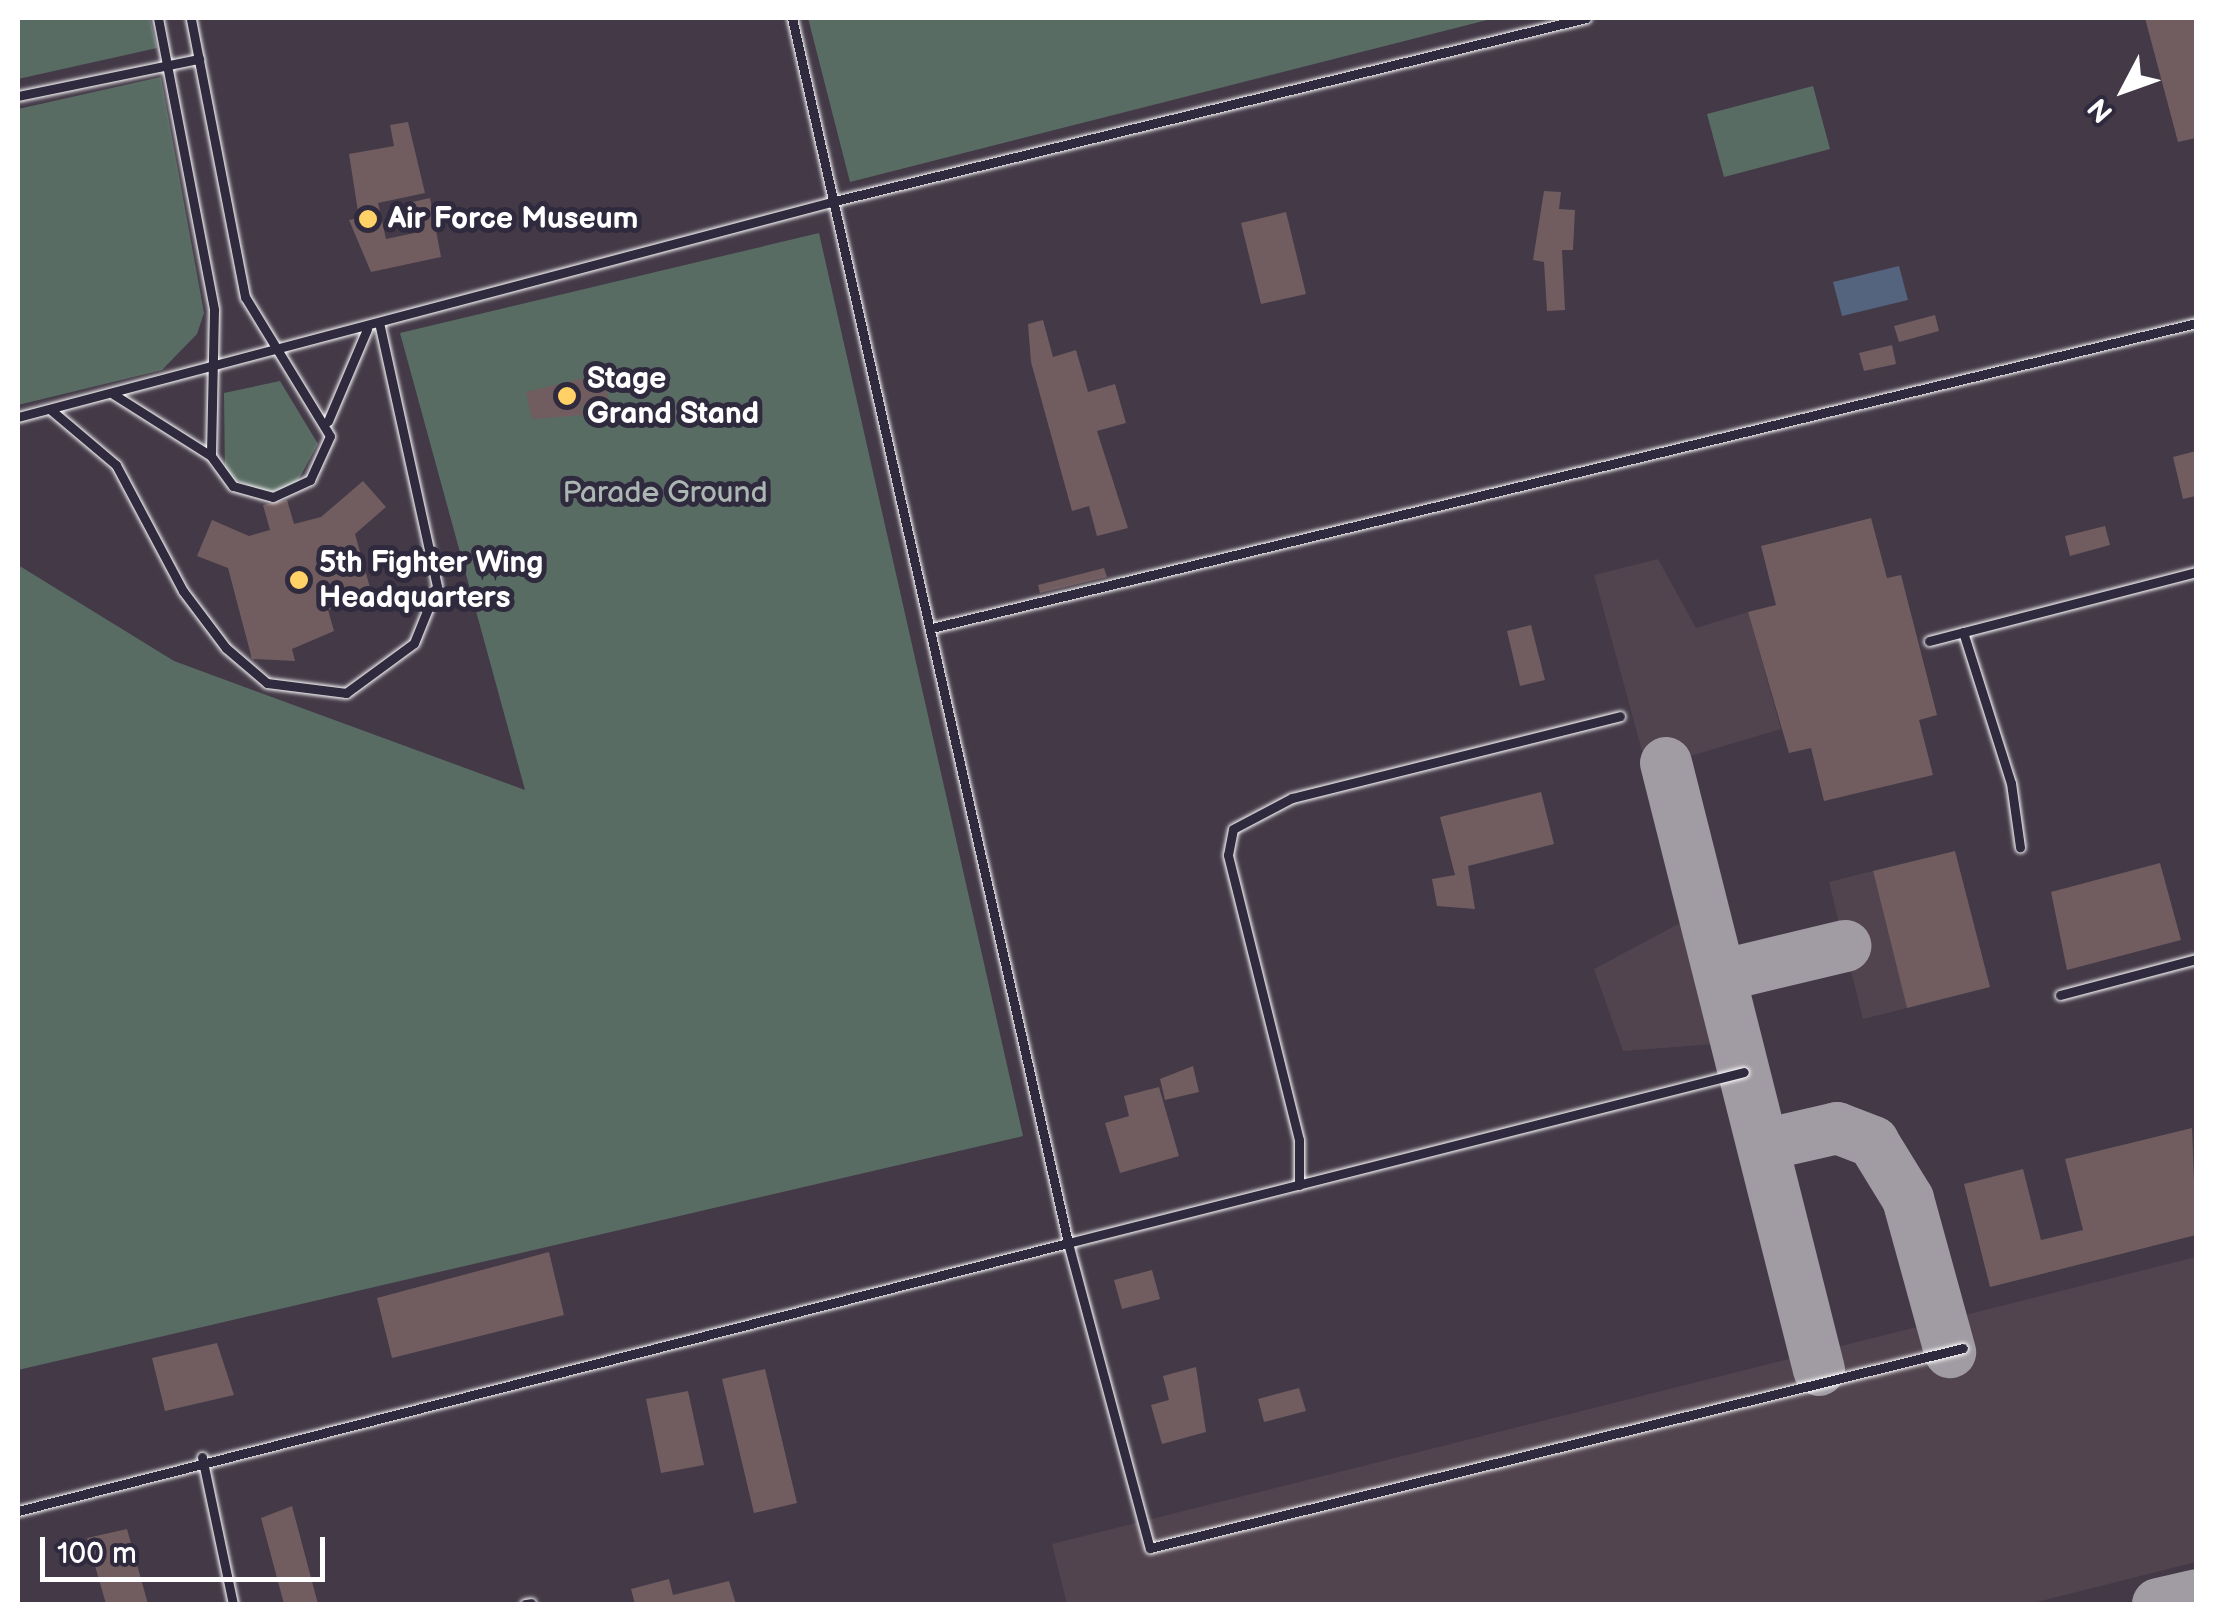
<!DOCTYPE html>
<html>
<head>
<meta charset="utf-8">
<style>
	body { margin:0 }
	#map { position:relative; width:2214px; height:1622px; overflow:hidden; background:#433947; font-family:"Balsamiq Sans",sans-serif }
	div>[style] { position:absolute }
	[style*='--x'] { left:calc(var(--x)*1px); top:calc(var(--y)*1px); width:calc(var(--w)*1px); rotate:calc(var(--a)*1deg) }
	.built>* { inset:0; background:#51444e }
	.green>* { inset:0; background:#596c64 }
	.water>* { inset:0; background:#54637e }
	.taxiway>* { height:52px; margin:-26px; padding:0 26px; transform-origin:26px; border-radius:26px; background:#a19ca3 }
	.building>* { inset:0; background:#715d5f }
	.roads { filter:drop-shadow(0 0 2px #fff) drop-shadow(0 0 2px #fff) }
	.service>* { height:9px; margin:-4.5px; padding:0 4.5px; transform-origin:4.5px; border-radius:4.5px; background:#2f2a3d }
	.dots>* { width:28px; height:28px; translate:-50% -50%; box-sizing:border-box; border:5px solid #2f2a3d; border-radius:50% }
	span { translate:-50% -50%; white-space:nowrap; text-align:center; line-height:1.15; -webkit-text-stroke:10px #2f2a3d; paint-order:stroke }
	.poi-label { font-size:30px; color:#fff; font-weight:700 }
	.left { translate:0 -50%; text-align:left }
	.park-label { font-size:30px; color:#acb6b2 }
	.frame { position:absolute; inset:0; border:20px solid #fff; pointer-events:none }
	.north { position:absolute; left:2074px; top:40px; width:100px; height:100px; -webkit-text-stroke:8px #2f2a3d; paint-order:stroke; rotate:229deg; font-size:28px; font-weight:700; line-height:40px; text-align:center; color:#fff }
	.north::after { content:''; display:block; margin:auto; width:35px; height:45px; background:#fff; clip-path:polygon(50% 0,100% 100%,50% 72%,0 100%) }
	.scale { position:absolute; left:40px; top:1537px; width:285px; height:45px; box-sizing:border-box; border:5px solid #fff; border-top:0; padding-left:12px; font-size:30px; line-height:35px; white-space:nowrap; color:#fff; -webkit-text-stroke:8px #2f2a3d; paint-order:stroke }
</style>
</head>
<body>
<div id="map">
	<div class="built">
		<div style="clip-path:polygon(1658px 559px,1696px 628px,1748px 612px,1781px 729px,1647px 769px,1594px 575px)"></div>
		<div style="clip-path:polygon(1873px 871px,1907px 1008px,1863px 1019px,1829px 882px)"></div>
		<div style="clip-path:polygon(1684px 921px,1715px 1044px,1623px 1051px,1594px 969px)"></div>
		<div style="clip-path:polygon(2196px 1257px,2196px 1562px,2029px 1604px,1067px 1604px,1052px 1544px)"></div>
	</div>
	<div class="green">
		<div style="clip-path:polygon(18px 18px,150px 18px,157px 48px,18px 79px)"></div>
		<div style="clip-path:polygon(808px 18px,1495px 18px,850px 182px)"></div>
		<div style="clip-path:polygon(161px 77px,204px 313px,197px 334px,162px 370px,18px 405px,18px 109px)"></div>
		<div style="clip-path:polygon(1813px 86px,1830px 149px,1724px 177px,1707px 114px)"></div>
		<div style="clip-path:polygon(819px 233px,1023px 1136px,18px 1370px,18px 565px,174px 661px,525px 790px,400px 333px)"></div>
		<div style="clip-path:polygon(280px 381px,318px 444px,296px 484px,269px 493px,225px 476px,224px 393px)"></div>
	</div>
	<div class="water">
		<div style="clip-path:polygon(1899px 266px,1908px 300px,1842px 316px,1833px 282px)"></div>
	</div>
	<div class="taxiway">
		<div style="--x:1666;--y:763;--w:626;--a:75.85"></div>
		<div style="--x:1720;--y:976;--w:129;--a:-13.5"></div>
		<div style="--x:1763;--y:1145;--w:76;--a:-12.9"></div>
		<div style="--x:1837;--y:1128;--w:39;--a:21"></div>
		<div style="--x:1873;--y:1142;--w:67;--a:58.4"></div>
		<div style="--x:1908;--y:1199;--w:159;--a:74.6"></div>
		<div style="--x:2158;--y:1604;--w:39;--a:-13"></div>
	</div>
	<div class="building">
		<div style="clip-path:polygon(2145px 18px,2196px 18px,2196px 138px,2178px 142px)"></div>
		<div style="clip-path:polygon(408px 122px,425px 193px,378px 203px,386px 239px,419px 232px,412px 202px,430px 198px,441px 257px,371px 272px,349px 220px,359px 218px,349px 154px,394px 146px,390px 125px)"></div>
		<div style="clip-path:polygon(1544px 191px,1561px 192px,1559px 209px,1575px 210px,1573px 250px,1562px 250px,1565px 310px,1547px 311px,1544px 262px,1533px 260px)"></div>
		<div style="clip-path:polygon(1286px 212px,1306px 294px,1261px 304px,1241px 223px)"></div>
		<div style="clip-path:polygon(1935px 315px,1939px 331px,1899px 342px,1894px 326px)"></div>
		<div style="clip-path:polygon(1043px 320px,1053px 357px,1076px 350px,1088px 392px,1115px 384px,1126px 423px,1097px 431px,1128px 528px,1097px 536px,1089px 506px,1072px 511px,1031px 362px,1028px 324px)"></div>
		<div style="clip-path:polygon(1892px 345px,1896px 364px,1864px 371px,1859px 353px)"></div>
		<div style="clip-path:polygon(602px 374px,609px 400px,581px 407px,583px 415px,532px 419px,526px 392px)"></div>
		<div style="clip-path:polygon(2196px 451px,2196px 496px,2183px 499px,2173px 457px)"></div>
		<div style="clip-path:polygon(363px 481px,386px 507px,355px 534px,371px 591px,328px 610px,334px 631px,292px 649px,295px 661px,252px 659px,228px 568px,197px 556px,212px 520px,249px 536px,270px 530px,263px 505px,287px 500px,294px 524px,321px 517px)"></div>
		<div style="clip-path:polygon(1871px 518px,1887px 578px,1901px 575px,1937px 715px,1919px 720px,1933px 775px,1824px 801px,1811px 748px,1789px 753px,1748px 612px,1776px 605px,1761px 546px)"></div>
		<div style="clip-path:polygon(2105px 526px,2110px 545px,2070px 556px,2065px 536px)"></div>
		<div style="clip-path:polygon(1104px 568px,1107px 577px,1040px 593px,1038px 585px)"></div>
		<div style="clip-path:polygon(1531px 625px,1545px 680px,1520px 686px,1507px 631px)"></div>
		<div style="clip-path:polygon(1541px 792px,1554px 844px,1468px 866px,1475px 909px,1437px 906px,1432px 879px,1455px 875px,1440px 817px)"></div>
		<div style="clip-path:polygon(1955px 851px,1990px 987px,1907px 1008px,1873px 871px)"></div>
		<div style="clip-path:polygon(2160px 863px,2181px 940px,2067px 970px,2051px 892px)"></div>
		<div style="clip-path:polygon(1193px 1066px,1199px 1092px,1165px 1100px,1160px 1079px)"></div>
		<div style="clip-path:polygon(1159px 1087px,1179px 1156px,1120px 1173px,1105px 1123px,1129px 1116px,1124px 1096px)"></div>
		<div style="clip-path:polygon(2192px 1128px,2196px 1235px,1990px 1287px,1964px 1184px,2023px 1169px,2041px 1240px,2083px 1230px,2065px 1159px)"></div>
		<div style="clip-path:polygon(549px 1252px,564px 1315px,392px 1358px,377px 1298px)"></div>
		<div style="clip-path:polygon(1152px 1270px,1160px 1299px,1122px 1309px,1114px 1280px)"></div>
		<div style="clip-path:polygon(217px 1343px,234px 1395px,165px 1411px,152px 1358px)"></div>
		<div style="clip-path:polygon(1196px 1367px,1206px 1432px,1162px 1444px,1151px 1405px,1169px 1400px,1163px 1376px)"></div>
		<div style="clip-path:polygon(765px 1369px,797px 1503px,754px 1513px,722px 1379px)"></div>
		<div style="clip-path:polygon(1299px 1388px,1306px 1411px,1264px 1422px,1258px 1399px)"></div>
		<div style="clip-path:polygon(688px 1391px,704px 1465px,661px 1473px,646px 1399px)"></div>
		<div style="clip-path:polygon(292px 1506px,318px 1604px,284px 1604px,261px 1518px)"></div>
		<div style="clip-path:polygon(127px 1529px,148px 1604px,106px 1604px,87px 1538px)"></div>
		<div style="clip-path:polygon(669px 1579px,673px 1595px,729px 1581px,736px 1604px,635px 1604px,631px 1589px)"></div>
	</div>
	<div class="roads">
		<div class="service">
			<div style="--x:158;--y:18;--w:297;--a:79.1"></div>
			<div style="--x:214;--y:310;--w:146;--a:91.2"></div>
			<div style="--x:211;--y:456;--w:37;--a:54"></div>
			<div style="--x:233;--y:486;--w:41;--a:15.4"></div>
			<div style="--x:273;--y:497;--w:41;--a:-24.7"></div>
			<div style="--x:310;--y:480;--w:48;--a:-65.6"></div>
			<div style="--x:330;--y:436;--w:163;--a:-121.4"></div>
			<div style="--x:245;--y:297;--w:284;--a:-101"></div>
			<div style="--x:792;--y:18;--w:1256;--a:77.3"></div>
			<div style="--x:1068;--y:1243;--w:697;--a:-14.2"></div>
			<div style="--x:18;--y:96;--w:185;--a:-11.6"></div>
			<div style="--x:113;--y:394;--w:116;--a:32.3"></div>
			<div style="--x:51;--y:410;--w:85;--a:40.2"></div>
			<div style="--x:116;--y:465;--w:143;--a:62"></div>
			<div style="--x:183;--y:591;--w:71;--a:53"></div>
			<div style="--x:226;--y:648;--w:54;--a:40.5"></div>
			<div style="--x:267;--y:683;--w:80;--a:7.2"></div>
			<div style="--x:346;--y:693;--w:84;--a:-36.3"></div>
			<div style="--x:414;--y:643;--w:61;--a:-68"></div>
			<div style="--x:437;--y:586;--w:266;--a:-102.4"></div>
			<div style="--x:18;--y:417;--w:849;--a:-14.81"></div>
			<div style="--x:839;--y:200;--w:769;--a:-13.69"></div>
			<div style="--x:328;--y:421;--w:100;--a:-67"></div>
			<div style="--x:936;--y:627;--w:1296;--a:-13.56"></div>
			<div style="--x:1963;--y:632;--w:158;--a:72.4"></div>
			<div style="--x:2011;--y:783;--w:65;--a:82"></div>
			<div style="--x:1929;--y:641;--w:276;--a:-14.5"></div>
			<div style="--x:2060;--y:995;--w:141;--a:-14.8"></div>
			<div style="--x:1299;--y:1185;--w:45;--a:-90"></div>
			<div style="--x:1299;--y:1140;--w:294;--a:-104"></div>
			<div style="--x:1228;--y:855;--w:26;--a:-79"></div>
			<div style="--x:1233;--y:829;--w:67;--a:-27.7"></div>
			<div style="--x:1292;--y:798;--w:338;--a:-14"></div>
			<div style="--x:202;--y:1457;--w:150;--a:78.1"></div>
			<div style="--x:18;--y:1511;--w:1084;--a:-14.32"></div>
			<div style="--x:1068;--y:1243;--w:316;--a:75"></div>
			<div style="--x:1150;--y:1548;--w:837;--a:-13.82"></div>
			<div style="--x:525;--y:1604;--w:6;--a:-9"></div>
		</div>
	</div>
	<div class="dots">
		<div style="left:368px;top:219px;background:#ffd166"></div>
		<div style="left:567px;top:396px;background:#ffd166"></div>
		<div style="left:299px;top:580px;background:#ffd166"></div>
	</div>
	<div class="poi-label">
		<span class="left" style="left:388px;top:219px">Air Force Museum</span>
		<span class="left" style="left:587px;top:396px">Stage<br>Grand Stand</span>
		<span class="left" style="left:319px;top:580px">5th Fighter Wing<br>Headquarters</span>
	</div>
	<div class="park-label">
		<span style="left:665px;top:493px">Parade Ground</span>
	</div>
	<div class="frame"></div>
	<div class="north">N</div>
	<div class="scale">100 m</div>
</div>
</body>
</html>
